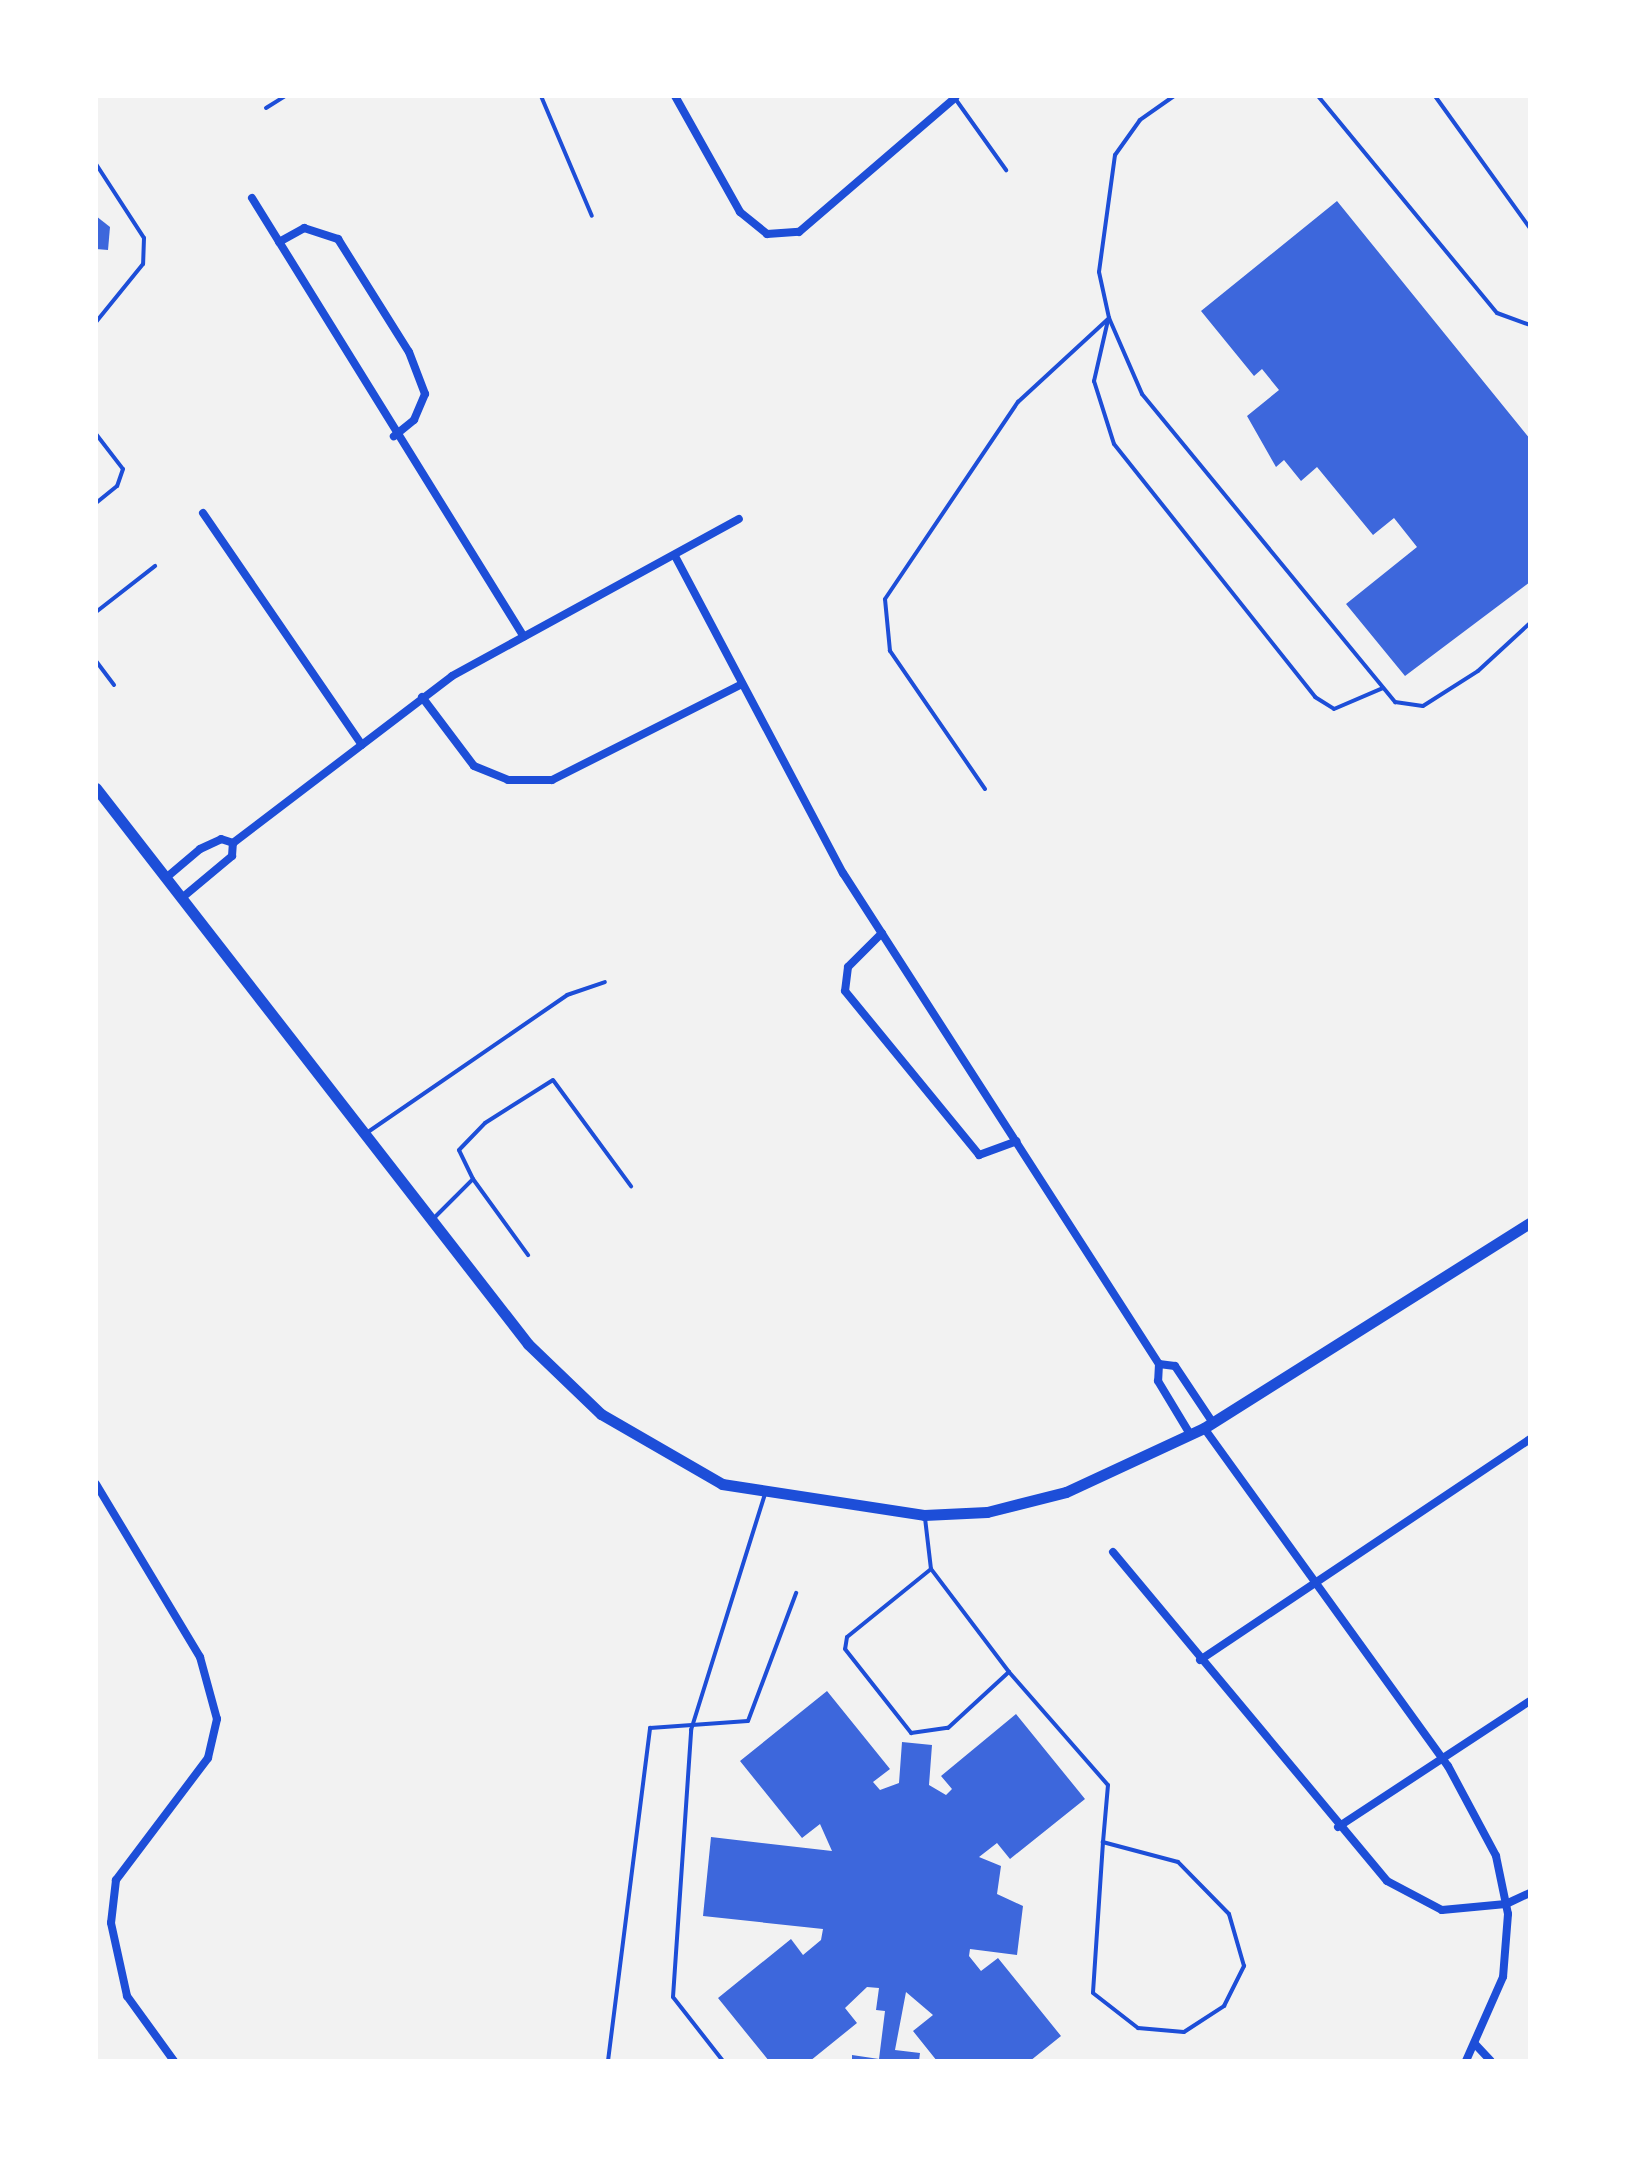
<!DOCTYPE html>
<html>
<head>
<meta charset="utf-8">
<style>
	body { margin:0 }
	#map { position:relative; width:1626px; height:2157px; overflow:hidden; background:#f2f2f2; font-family:"Golos Text",sans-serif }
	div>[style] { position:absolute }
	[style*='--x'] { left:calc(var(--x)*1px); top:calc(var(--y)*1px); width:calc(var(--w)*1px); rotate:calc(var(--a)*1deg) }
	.building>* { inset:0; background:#3d67dc }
	.service>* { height:4px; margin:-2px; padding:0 2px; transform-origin:2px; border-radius:2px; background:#1d4ed8 }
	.minor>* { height:8px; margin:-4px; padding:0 4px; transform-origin:4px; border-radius:4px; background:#1d4ed8 }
	.tertiary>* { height:11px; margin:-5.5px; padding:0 5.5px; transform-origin:5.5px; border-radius:5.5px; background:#1d4ed8 }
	span { translate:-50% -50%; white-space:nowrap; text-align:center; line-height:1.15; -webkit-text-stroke:7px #fff; paint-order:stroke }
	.frame { position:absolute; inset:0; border:98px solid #fff; pointer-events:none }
</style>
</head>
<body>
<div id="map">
	<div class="building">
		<div style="clip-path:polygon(1337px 201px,1530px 439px,1530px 582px,1405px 676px,1346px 604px,1417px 547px,1394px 518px,1373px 535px,1317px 467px,1301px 481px,1284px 460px,1276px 467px,1247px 416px,1279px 390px,1262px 369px,1254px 376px,1201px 311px)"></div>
		<div style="clip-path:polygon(96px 216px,110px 227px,108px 250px,96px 249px)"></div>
		<div style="clip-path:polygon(827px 1691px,890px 1769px,873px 1782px,880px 1790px,899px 1783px,902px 1742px,932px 1745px,929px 1785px,946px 1795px,952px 1789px,941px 1776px,1016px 1714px,1085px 1799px,1010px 1859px,997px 1843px,979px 1857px,1001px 1866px,997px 1894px,1023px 1906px,1017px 1955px,970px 1949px,969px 1956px,981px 1971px,998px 1958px,1061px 2036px,1030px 2061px,937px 2061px,913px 2031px,933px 2015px,906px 1992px,895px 2050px,920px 2053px,919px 2061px,852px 2061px,852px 2055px,879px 2059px,885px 2011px,876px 2010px,879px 1988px,867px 1987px,845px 2008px,857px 2023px,810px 2061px,769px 2061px,718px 1998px,791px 1939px,803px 1955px,821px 1940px,823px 1929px,703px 1916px,711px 1837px,832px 1851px,820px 1824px,802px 1838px,740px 1761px)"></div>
	</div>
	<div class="service">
		<div style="--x:541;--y:96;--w:130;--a:67"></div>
		<div style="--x:1174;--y:96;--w:42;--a:144.8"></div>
		<div style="--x:1140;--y:120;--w:43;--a:125.5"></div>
		<div style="--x:1115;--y:155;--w:118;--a:97.8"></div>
		<div style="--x:1099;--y:272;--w:47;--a:77.7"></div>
		<div style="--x:1109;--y:318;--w:83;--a:66.5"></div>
		<div style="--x:1142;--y:394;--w:399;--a:50.6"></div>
		<div style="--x:1395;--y:702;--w:28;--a:8"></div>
		<div style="--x:1423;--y:706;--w:65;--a:-32.5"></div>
		<div style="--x:1478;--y:671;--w:71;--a:-42.7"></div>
		<div style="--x:1318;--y:96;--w:281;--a:50.5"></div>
		<div style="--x:1497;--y:313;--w:35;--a:20"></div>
		<div style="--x:1435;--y:96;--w:163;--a:54.3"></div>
		<div style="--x:954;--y:97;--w:90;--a:54.5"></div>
		<div style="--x:266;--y:108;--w:22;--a:-32"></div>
		<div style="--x:96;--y:164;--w:88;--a:57"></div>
		<div style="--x:144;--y:238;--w:26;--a:92"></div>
		<div style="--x:143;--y:264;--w:75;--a:129"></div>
		<div style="--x:1108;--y:320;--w:63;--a:102.9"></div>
		<div style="--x:1094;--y:381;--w:66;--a:72.4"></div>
		<div style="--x:1114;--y:444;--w:323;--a:51.5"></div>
		<div style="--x:1315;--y:697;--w:22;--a:32"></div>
		<div style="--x:1334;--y:709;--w:53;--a:-23.2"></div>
		<div style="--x:96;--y:434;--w:44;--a:52.4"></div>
		<div style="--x:123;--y:469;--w:18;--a:109"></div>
		<div style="--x:117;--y:486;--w:27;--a:141"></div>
		<div style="--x:96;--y:612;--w:75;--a:-37.9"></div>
		<div style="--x:96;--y:661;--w:30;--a:53"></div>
		<div style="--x:985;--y:789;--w:168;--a:-124.5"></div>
		<div style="--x:890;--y:651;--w:52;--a:-95.5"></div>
		<div style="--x:885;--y:599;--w:238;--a:-56"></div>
		<div style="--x:1018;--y:402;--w:124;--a:-42.7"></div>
		<div style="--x:365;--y:1134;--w:245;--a:-34.5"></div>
		<div style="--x:567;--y:995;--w:40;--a:-18.9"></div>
		<div style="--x:473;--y:1179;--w:94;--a:54.1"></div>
		<div style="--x:434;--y:1218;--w:55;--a:-45"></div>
		<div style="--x:473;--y:1179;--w:32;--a:-116"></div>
		<div style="--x:459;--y:1150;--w:37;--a:-46"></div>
		<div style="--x:485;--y:1123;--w:80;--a:-32.3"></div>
		<div style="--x:553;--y:1080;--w:132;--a:53.7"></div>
		<div style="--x:925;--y:1518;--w:51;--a:83.3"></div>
		<div style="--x:931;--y:1569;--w:108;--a:141"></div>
		<div style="--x:847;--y:1637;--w:12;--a:99"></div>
		<div style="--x:845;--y:1649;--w:107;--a:51.8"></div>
		<div style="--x:911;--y:1733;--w:37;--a:-8"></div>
		<div style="--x:948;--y:1728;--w:83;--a:-42.6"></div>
		<div style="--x:1009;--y:1672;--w:129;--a:-127.1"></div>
		<div style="--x:1009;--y:1672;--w:150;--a:48.8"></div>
		<div style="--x:1108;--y:1785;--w:57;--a:95"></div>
		<div style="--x:1103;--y:1842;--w:151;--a:93.8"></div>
		<div style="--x:1093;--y:1993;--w:57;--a:37.9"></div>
		<div style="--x:1138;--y:2028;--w:46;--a:5"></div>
		<div style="--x:1184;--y:2032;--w:48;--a:-33"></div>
		<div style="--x:1224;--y:2006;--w:45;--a:-63.4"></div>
		<div style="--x:1244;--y:1966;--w:54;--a:-106.1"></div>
		<div style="--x:1229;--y:1914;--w:73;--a:-134.4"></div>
		<div style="--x:1178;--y:1862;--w:78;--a:-165.1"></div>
		<div style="--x:608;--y:2061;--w:336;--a:-82.8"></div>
		<div style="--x:650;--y:1728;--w:98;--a:-4.1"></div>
		<div style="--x:748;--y:1721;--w:137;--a:-69.4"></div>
		<div style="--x:723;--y:2061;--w:81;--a:-128"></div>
		<div style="--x:673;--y:1997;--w:268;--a:-86.1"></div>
		<div style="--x:691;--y:1730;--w:247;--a:-72.6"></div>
	</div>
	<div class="minor">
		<div style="--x:675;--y:96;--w:133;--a:60.7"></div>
		<div style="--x:740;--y:212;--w:35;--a:39"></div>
		<div style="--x:767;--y:234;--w:32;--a:-4"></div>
		<div style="--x:799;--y:232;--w:206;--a:-40.7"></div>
		<div style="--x:252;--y:198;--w:516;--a:58.22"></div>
		<div style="--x:279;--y:242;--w:29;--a:-29"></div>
		<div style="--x:304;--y:228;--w:36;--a:18"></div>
		<div style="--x:338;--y:239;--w:133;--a:57.9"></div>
		<div style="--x:409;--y:352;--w:45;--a:69.1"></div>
		<div style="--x:425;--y:394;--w:28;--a:113"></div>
		<div style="--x:414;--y:420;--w:26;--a:141"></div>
		<div style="--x:203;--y:513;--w:281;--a:55.6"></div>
		<div style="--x:675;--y:556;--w:359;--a:62.1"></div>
		<div style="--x:843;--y:873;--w:584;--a:57.24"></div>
		<div style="--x:422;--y:697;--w:86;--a:53"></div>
		<div style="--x:474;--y:766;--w:37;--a:22"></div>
		<div style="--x:508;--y:780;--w:44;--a:0"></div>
		<div style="--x:552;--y:780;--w:213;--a:-26.8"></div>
		<div style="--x:233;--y:843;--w:275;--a:-37.3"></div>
		<div style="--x:452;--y:676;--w:327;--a:-28.7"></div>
		<div style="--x:167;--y:877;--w:43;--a:-40.3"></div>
		<div style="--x:200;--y:849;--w:23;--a:-25"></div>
		<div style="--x:221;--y:839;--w:13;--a:18"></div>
		<div style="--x:183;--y:897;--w:64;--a:-39.9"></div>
		<div style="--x:232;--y:856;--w:13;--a:-86"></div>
		<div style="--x:882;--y:933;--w:48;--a:135"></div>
		<div style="--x:848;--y:967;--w:24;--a:97"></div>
		<div style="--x:845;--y:991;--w:212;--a:50.7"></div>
		<div style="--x:979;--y:1155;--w:40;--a:-20.2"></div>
		<div style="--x:1159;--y:1364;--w:16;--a:7"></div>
		<div style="--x:1175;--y:1366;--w:69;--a:56.3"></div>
		<div style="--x:1159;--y:1364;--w:17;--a:93"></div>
		<div style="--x:1158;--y:1381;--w:62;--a:58.9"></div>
		<div style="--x:1204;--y:1428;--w:417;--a:54.2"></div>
		<div style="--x:1448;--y:1766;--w:102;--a:61.9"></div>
		<div style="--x:1496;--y:1856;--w:59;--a:78.3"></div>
		<div style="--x:1508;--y:1914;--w:63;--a:94.5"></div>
		<div style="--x:1503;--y:1977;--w:92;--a:113.8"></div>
		<div style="--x:96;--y:1484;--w:202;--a:59"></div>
		<div style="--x:200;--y:1657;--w:64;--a:74.7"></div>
		<div style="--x:217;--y:1719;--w:40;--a:103"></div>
		<div style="--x:208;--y:1758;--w:153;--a:127"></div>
		<div style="--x:116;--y:1880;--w:43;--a:96.6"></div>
		<div style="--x:111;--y:1923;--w:75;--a:77.6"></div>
		<div style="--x:127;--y:1996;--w:80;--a:54.1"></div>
		<div style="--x:1113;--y:1552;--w:428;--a:50.2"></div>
		<div style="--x:1387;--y:1881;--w:62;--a:27.8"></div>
		<div style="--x:1442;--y:1910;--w:64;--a:-5.4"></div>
		<div style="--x:1506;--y:1904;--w:26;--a:-25"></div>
		<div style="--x:1200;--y:1660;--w:397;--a:-33.8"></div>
		<div style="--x:1338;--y:1827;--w:230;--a:-33.3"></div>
		<div style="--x:1475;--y:2044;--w:23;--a:47"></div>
	</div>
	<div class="tertiary">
		<div style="--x:96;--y:788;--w:704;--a:52.15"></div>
		<div style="--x:528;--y:1344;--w:101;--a:43.8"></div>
		<div style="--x:601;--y:1414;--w:140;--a:30"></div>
		<div style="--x:722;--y:1484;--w:204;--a:8.7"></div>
		<div style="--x:924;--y:1515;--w:63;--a:-2.7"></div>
		<div style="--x:987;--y:1512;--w:81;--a:-14.2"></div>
		<div style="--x:1066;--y:1492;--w:152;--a:-24.9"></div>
		<div style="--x:1204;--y:1428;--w:385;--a:-32.2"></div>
	</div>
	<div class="frame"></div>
</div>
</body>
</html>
